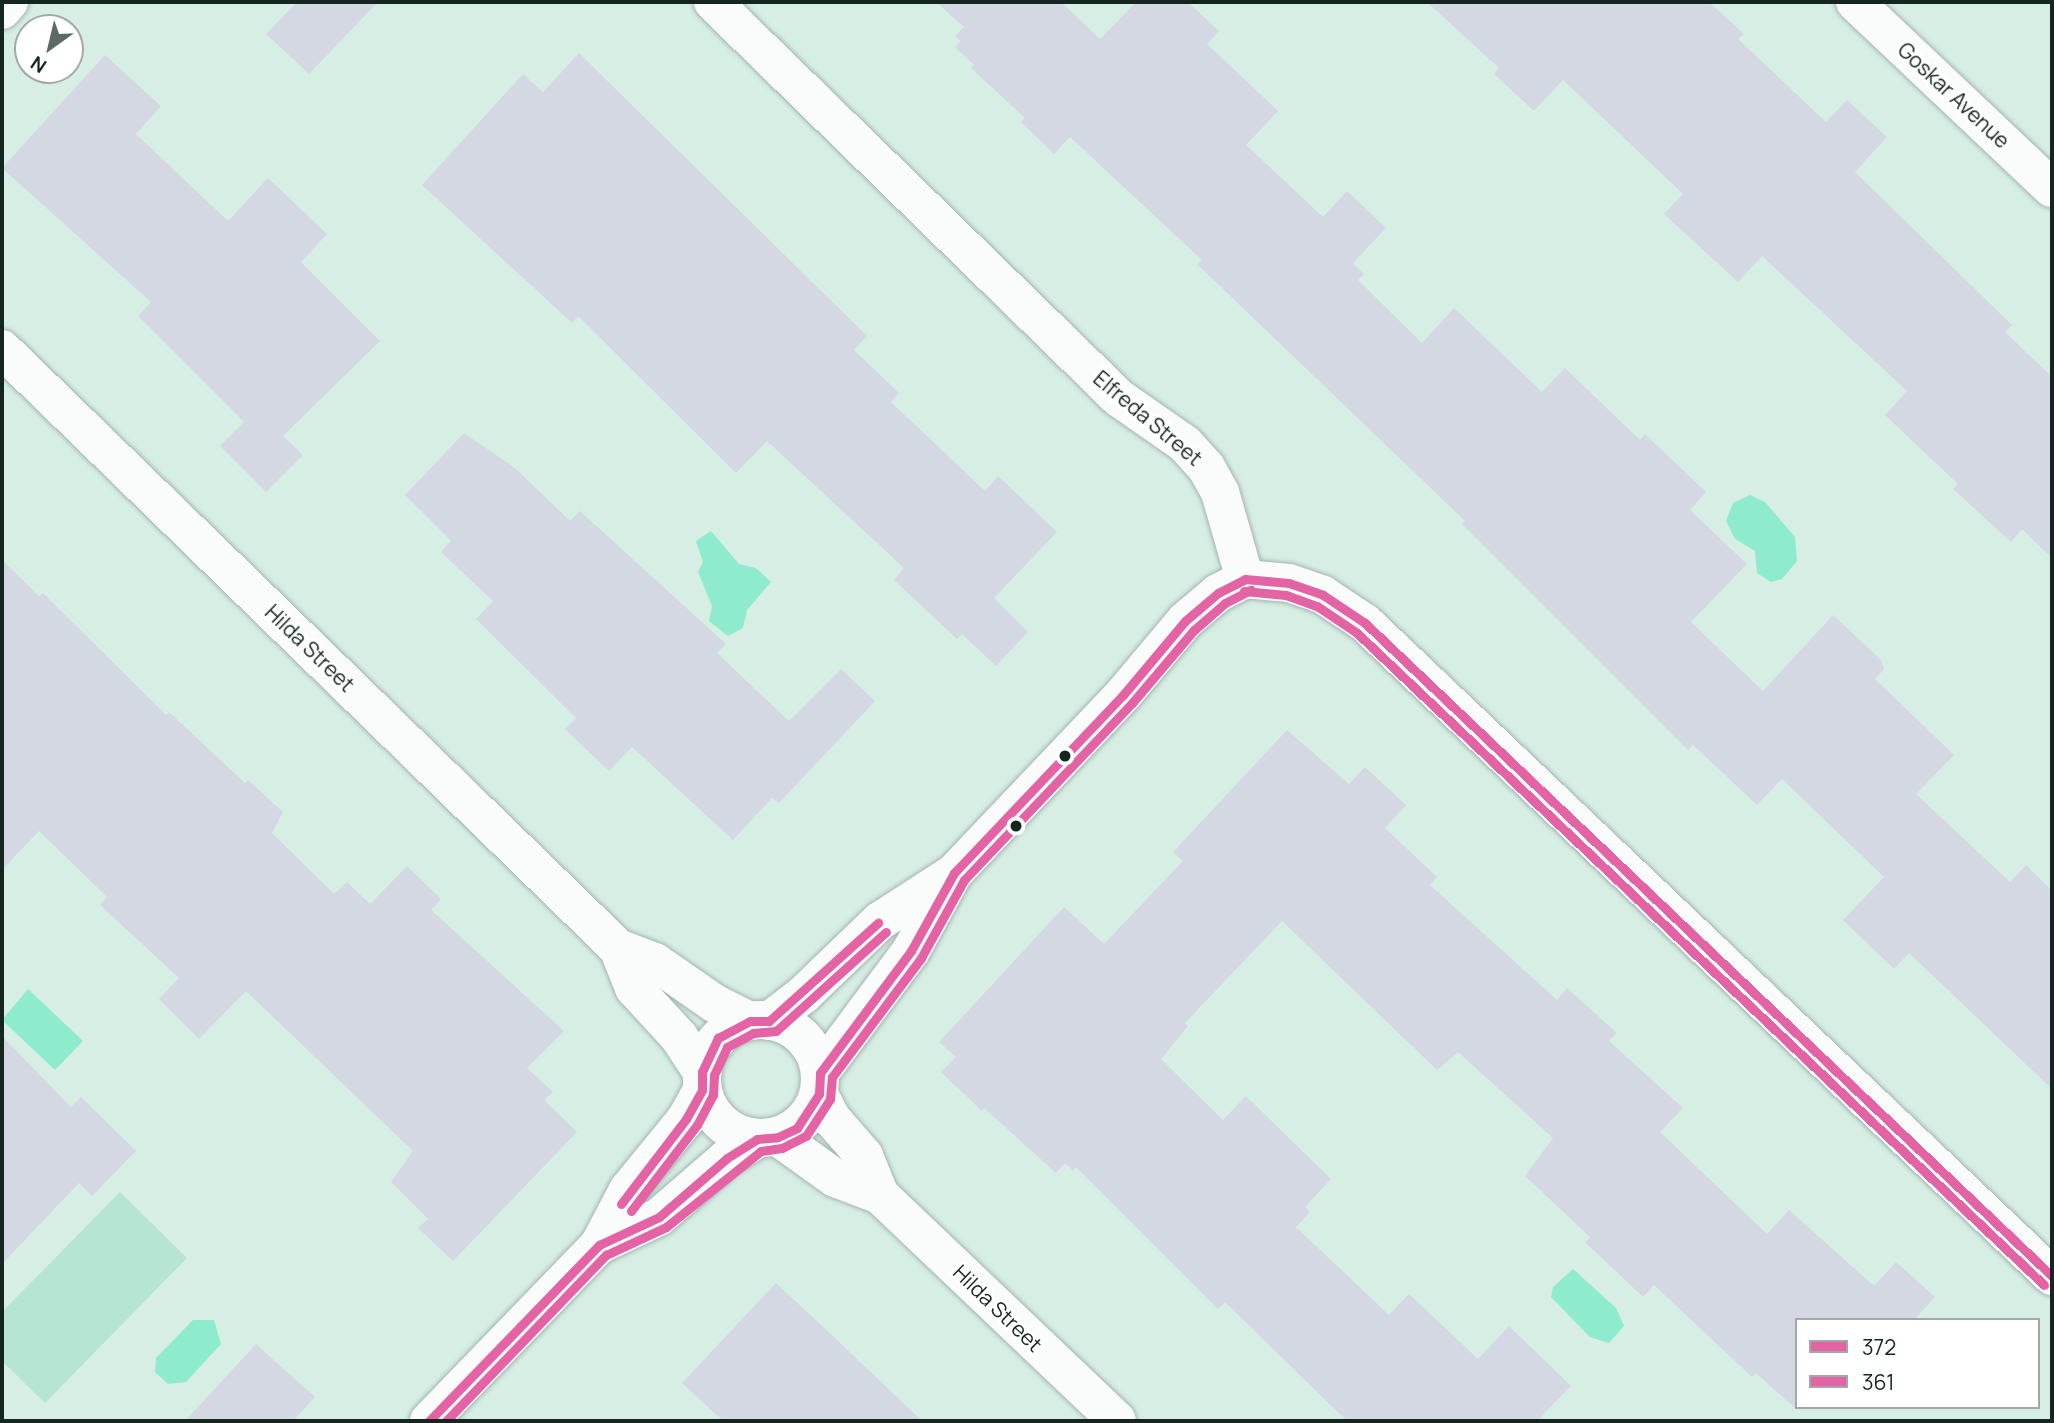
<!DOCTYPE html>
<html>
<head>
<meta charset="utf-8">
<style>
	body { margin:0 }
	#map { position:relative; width:2054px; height:1423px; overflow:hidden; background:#d7eee5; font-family:Manrope,sans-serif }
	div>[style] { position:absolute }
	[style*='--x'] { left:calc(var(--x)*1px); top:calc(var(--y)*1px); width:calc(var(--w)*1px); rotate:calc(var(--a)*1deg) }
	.green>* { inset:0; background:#b6e5d3 }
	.water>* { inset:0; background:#8eebcd }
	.building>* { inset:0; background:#d4d8e2 }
	.roads { filter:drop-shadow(0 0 2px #a3b5af) drop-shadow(0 0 2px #a3b5af) }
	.street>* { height:38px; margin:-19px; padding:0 19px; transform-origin:19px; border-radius:19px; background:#f9fcfb }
	.secondary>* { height:38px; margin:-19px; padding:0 19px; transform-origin:19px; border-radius:19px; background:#f9fcfb }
	.secondary>.ring { margin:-19px; padding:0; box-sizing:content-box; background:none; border:38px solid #f9fcfb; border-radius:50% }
	.bus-1>* { height:9px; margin:-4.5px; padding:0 4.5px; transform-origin:4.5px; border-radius:4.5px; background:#e463a4 }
	.bus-2>* { height:9px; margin:-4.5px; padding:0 4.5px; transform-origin:4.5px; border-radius:4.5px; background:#e463a4 }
	.dots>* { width:19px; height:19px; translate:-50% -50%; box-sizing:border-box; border:4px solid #fff; border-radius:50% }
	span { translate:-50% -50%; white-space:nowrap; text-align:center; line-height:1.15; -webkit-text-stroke:7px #fff; paint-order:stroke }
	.street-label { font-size:21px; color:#15251f }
	.frame { position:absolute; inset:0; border:4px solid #15251f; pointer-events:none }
	.legend { position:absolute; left:1795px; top:1318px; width:245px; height:91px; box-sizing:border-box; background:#fff; border:2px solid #a1a8a5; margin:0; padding:9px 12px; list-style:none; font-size:21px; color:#15251f }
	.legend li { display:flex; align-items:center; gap:14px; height:35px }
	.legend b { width:35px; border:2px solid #a1a8a5 }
	.north { position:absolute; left:14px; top:14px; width:70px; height:70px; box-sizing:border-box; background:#fff; border:2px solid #a1a8a5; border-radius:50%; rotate:214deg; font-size:19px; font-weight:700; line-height:28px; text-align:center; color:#15251f }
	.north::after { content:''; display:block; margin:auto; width:24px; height:32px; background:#596b64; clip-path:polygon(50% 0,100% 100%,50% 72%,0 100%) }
</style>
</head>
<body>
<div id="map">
	<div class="green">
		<div style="clip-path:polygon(120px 1192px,187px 1258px,45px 1403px,2px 1361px,2px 1312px)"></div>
	</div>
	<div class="water">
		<div style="clip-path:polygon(1750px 495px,1765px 502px,1795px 537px,1797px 561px,1782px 579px,1771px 582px,1757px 573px,1755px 551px,1735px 539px,1726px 521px,1733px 503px)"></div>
		<div style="clip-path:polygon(711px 531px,739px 564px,756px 568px,771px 582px,747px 610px,743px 628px,728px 636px,709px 621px,712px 606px,698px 572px,703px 562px,696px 541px)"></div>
		<div style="clip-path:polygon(28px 989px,83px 1041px,55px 1070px,2px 1020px)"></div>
		<div style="clip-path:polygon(1573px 1269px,1616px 1308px,1624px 1326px,1609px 1343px,1590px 1337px,1551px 1297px,1553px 1287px)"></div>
		<div style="clip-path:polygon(193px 1320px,214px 1320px,221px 1344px,186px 1382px,168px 1384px,155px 1372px,156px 1358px)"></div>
	</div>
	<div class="building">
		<div style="clip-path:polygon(297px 2px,378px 2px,309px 74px,266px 34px)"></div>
		<div style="clip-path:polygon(936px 2px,1061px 2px,1100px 39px,1136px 2px,1188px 2px,1219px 31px,1207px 44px,1278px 111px,1246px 145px,1323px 217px,1347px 191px,1386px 228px,1353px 263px,1364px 274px,1358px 280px,1422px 343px,1454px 308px,1542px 392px,1565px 368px,1640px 440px,1645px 434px,1706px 492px,1690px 510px,1747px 564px,1691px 622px,1763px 691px,1833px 615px,1881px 660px,1884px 669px,1875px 679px,1954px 755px,1916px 794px,2010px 882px,2026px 865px,2052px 891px,2052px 1089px,1909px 953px,1894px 969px,1843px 920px,1884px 877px,1782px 779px,1757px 805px,1693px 745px,1688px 750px,1462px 524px,1465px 521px,1197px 264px,1202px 260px,1070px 137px,1054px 154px,1021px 122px,1025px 118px,971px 68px,974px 65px,955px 47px,961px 41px,955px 36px,964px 27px)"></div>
		<div style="clip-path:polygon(1427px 2px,1709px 2px,1744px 34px,1738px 39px,1826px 122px,1847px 100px,1887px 137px,1855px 172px,2012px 325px,2005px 332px,2052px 377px,2052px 558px,2022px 529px,2011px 542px,1953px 489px,1958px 484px,1885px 415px,1907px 391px,1762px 256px,1738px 282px,1664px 214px,1683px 194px,1563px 80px,1534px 111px,1494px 74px,1499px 68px)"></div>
		<div style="clip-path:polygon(579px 53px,867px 336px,854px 350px,899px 393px,891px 402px,985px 491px,998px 476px,1057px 532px,994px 598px,1028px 632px,996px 666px,962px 634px,957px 639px,894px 580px,904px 568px,767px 441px,736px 473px,578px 316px,572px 323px,422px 185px,523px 74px,543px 92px)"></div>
		<div style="clip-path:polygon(105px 55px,161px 106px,136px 134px,228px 221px,268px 178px,327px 234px,301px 262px,380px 341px,283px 436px,303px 455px,266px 492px,220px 446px,244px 422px,138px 316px,151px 302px,2px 168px)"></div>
		<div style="clip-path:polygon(464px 433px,515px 468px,570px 521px,580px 511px,726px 644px,717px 653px,789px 721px,841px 669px,875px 701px,779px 803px,772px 798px,733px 840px,632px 747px,609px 771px,565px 729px,576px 718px,476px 619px,493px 601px,441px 552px,451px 541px,405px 495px)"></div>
		<div style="clip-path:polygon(2px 560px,39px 596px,43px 593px,166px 715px,169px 712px,245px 783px,248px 780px,283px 812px,272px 833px,334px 894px,347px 882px,370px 904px,407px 866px,441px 899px,431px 910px,564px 1031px,527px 1068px,553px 1092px,544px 1100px,577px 1132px,453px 1261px,418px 1228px,428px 1219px,391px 1182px,413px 1151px,246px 991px,199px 1039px,159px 999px,179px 978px,100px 905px,107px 897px,39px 831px,2px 870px)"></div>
		<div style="clip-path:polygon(1287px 730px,1349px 784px,1365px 767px,1406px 805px,1385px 828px,1437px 877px,1430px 885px,1557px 1000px,1567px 988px,1617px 1033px,1609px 1041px,1683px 1108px,1660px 1132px,1767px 1234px,1789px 1210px,1874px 1286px,1896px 1262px,1935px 1297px,1914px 1320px,1797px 1320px,1797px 1410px,1756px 1373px,1752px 1377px,1654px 1285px,1643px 1297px,1585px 1242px,1590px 1237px,1525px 1176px,1553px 1138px,1458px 1052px,1437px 1070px,1282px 921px,1185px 1023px,1188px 1026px,1161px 1059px,1223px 1120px,1246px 1096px,1331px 1179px,1305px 1207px,1310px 1212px,1296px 1227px,1389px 1315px,1409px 1294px,1478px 1359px,1509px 1326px,1571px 1386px,1537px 1421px,1347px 1421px,1225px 1302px,1218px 1309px,1076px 1167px,1073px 1171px,1065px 1163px,1056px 1173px,984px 1108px,982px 1111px,941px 1072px,956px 1057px,939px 1042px,1064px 907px,1104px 944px,1183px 861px,1173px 852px)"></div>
		<div style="clip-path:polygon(2px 1036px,71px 1107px,81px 1097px,136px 1151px,92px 1196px,79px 1183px,2px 1264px)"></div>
		<div style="clip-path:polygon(776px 1283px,835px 1338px,922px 1421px,723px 1421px,682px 1383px)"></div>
		<div style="clip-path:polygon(256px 1344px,315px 1397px,293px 1421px,185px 1421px)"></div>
	</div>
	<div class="roads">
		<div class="street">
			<div style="--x:1855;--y:2;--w:271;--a:43.4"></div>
			<div style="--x:2;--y:10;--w:11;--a:-49"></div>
			<div style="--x:2;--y:349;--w:859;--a:44.2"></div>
			<div style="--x:618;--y:948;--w:40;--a:21"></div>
			<div style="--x:655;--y:962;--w:72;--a:34.8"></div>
			<div style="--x:714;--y:1003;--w:40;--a:26.6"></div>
			<div style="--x:618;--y:948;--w:43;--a:68.2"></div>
			<div style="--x:634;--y:988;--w:67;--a:47.4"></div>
			<div style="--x:679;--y:1037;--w:42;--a:56.7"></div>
			<div style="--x:819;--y:1094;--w:28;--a:63"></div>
			<div style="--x:832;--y:1119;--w:49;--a:49.1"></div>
			<div style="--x:864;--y:1156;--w:42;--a:67.7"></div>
			<div style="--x:778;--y:1137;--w:70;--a:35.7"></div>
			<div style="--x:835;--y:1178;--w:48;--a:20.7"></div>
			<div style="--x:880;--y:1195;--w:327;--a:43.6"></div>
		</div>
		<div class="secondary">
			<div style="--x:713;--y:2;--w:567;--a:44.29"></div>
			<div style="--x:1119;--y:398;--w:80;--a:34.9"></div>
			<div style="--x:1185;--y:444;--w:31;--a:48"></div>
			<div style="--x:1206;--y:467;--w:29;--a:61"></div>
			<div style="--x:1220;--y:492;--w:91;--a:74"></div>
			<div style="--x:1245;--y:579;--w:44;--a:5.2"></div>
			<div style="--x:1289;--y:583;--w:36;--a:19"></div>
			<div style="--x:1323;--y:595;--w:50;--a:33.7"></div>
			<div style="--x:1365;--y:623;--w:948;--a:43.55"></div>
			<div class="ring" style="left:702px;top:1020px;width:80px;height:80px"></div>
			<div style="--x:769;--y:1021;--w:43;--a:-37.4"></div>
			<div style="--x:803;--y:995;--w:107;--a:-43.9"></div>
			<div style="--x:880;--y:921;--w:88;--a:-33"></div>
			<div style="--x:954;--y:873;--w:245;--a:-46.5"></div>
			<div style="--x:1123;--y:695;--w:97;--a:-50"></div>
			<div style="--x:1185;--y:621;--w:43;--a:-40.3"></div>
			<div style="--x:1218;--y:593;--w:30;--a:-27"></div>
			<div style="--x:820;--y:1073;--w:152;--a:-53.3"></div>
			<div style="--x:911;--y:951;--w:83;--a:-61.3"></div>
			<div style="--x:599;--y:1245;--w:66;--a:-25"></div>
			<div style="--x:659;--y:1217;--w:90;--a:-40.9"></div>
			<div style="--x:727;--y:1158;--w:36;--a:-32"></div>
			<div style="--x:429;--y:1421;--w:245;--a:-46"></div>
			<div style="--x:599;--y:1245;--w:62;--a:-62.2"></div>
			<div style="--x:628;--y:1190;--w:92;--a:-50.8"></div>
			<div style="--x:686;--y:1119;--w:33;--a:-61"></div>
		</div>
	</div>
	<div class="bus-1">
		<div style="--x:1245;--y:579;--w:44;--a:5.2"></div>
		<div style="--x:1289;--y:583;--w:36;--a:19"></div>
		<div style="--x:1323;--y:595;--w:50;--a:33.7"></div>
		<div style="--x:1365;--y:623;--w:948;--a:43.55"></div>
		<div style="--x:621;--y:1204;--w:107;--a:-52.6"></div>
		<div style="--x:686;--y:1119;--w:33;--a:-61"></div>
		<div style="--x:702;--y:1090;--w:18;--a:-90"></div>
		<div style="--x:702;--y:1072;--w:38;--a:-65"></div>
		<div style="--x:718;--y:1038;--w:36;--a:-28"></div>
		<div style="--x:750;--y:1021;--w:19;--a:0"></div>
		<div style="--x:769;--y:1021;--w:147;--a:-42"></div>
		<div style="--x:429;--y:1421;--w:245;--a:-46"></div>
		<div style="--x:599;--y:1245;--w:66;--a:-25"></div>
		<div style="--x:659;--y:1217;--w:90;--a:-40.9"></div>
		<div style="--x:727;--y:1158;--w:36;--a:-32"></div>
		<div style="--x:757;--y:1139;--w:21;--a:-5"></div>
		<div style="--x:778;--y:1137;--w:21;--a:-25"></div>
		<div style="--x:797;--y:1128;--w:40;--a:-57.1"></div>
		<div style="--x:819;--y:1094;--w:21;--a:-87"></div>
		<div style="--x:820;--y:1073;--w:152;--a:-53.3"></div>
		<div style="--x:911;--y:951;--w:89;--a:-61.1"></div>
		<div style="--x:954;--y:873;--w:245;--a:-46.5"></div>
		<div style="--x:1123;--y:695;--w:97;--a:-50"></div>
		<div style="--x:1185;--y:621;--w:43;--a:-40.3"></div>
		<div style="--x:1218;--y:593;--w:30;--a:-27"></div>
	</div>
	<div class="bus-2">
		<div style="--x:1244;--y:591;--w:42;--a:5.4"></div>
		<div style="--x:1286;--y:595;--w:33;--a:20"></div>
		<div style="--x:1317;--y:606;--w:48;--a:34"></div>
		<div style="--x:1357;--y:633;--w:947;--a:43.5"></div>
		<div style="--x:631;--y:1211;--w:108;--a:-52.5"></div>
		<div style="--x:697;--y:1125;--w:34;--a:-62"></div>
		<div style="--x:713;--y:1095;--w:20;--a:-87"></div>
		<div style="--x:714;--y:1075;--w:31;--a:-65"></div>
		<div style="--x:727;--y:1047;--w:30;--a:-28"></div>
		<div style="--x:753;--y:1033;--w:23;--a:-5"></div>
		<div style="--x:776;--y:1031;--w:148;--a:-42"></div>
		<div style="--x:446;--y:1421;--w:231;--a:-46.1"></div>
		<div style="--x:606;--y:1255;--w:66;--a:-25"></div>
		<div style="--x:666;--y:1227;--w:122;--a:-38.7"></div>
		<div style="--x:761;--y:1151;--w:21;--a:-8"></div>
		<div style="--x:782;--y:1148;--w:27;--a:-27"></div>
		<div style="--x:806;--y:1136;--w:44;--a:-57"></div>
		<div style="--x:830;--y:1099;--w:22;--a:-85"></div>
		<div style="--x:832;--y:1077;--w:149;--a:-53.2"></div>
		<div style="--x:921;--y:958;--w:89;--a:-61.1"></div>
		<div style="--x:964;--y:880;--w:244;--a:-46.5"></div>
		<div style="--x:1132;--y:703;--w:96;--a:-49.7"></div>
		<div style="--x:1194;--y:630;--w:41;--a:-41.1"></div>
		<div style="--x:1225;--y:603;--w:29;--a:-27"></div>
	</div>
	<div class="dots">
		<div style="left:1065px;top:756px;background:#15251f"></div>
		<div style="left:1016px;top:826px;background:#15251f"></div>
	</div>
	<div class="street-label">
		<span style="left:1954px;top:95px;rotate:43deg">Goskar Avenue</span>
		<span style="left:1148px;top:418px;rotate:40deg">Elfreda Street</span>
		<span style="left:310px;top:648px;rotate:44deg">Hilda Street</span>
		<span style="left:998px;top:1308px;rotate:44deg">Hilda Street</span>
	</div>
	<div class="frame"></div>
	<ul class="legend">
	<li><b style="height:9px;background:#e463a4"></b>372</li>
	<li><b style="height:9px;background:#e463a4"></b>361</li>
	</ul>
	<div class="north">N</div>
</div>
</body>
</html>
